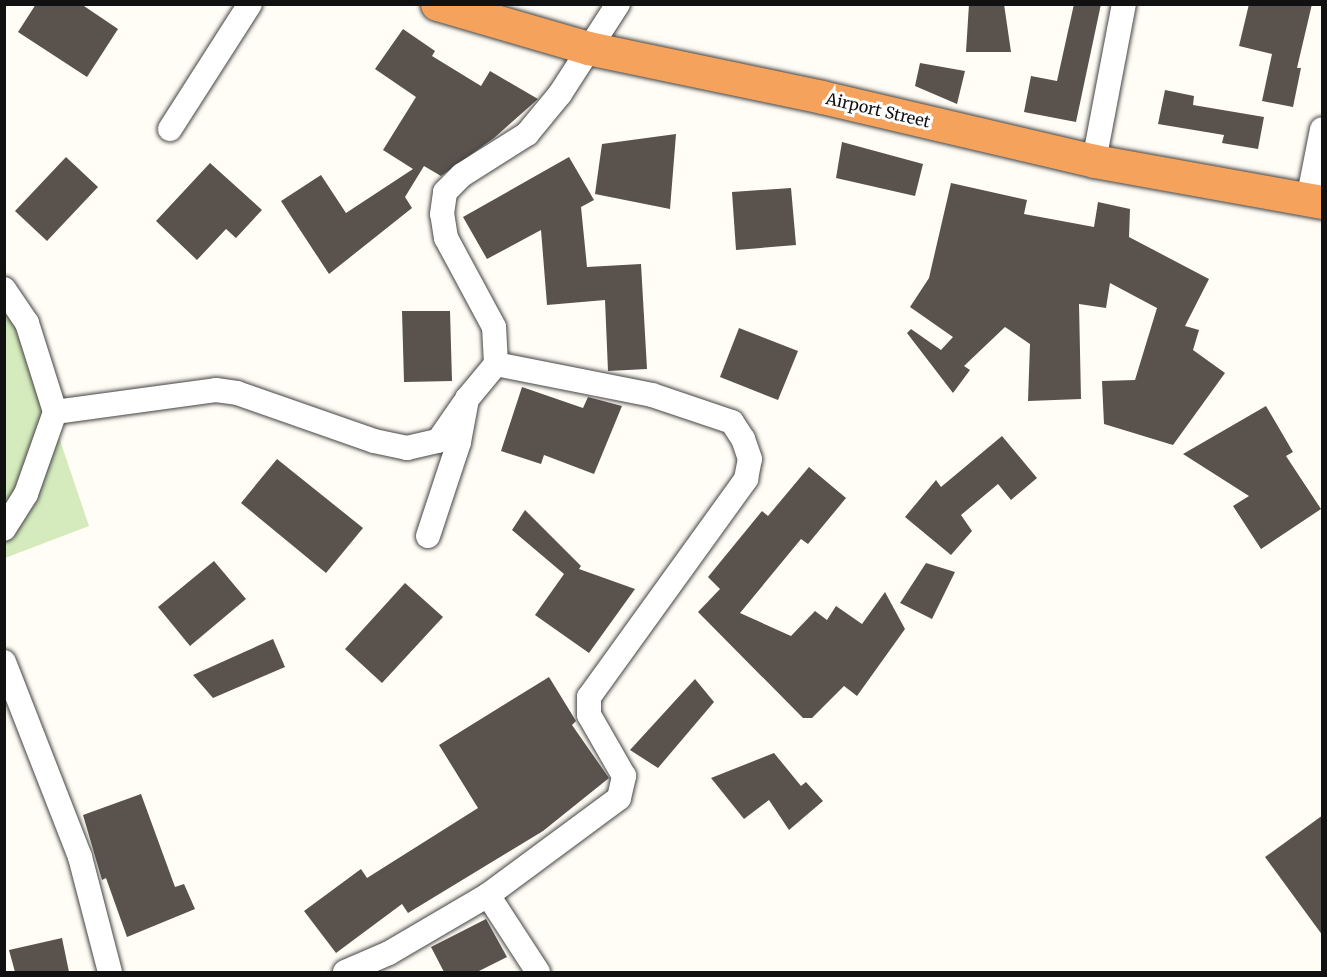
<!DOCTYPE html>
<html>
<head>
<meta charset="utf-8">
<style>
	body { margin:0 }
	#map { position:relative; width:1327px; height:977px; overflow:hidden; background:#fffdf5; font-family:Merriweather,serif }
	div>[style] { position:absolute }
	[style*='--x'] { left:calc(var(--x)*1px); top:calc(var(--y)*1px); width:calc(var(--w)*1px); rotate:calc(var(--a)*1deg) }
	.green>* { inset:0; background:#d5ebbd }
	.building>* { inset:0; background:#5a524d }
	.roads { filter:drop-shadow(0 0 2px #444) drop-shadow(0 0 2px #444) }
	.street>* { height:24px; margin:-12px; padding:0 12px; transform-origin:12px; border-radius:12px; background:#fff }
	.highway>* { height:33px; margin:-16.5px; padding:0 16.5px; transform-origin:16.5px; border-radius:16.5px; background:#f5a25d }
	span { translate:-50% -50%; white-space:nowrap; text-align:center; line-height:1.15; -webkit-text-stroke:6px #fff; paint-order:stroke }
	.street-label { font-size:16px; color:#111 }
	.frame { position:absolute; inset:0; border:6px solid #111; pointer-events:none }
</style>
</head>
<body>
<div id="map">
	<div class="green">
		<div style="clip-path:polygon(4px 303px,22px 328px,89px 526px,5px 558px)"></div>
	</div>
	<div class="building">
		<div style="clip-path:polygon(36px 4px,81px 4px,118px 29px,87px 77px,18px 32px)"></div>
		<div style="clip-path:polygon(969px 4px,1004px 4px,1011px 52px,966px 52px)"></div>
		<div style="clip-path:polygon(1074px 4px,1101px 4px,1076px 122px,1024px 112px,1031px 76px,1057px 81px)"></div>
		<div style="clip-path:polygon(1249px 4px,1312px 4px,1297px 68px,1301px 68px,1293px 107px,1262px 101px,1272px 54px,1239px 46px)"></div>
		<div style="clip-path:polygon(403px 29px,435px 51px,432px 56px,481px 86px,490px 71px,538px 99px,494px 138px,441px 176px,424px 166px,405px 197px,412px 208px,329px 274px,281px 201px,321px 175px,346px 213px,413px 169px,383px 150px,416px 97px,375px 69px)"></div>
		<div style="clip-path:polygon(920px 63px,965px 71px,957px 104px,915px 86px)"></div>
		<div style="clip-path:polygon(1165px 90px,1194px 96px,1193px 105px,1264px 117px,1258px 149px,1222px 143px,1224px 135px,1158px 124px)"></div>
		<div style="clip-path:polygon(676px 134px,670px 209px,595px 194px,602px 144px)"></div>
		<div style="clip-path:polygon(842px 142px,923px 164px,915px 196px,836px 178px)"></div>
		<div style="clip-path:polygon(66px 157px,98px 187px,47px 241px,15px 211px)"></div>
		<div style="clip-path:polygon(569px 157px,594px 200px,581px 207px,587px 267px,641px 264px,647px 369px,608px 371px,605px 300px,547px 305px,541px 230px,487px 259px,463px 217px)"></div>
		<div style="clip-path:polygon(210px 163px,262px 210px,236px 238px,226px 229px,197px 260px,156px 221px)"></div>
		<div style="clip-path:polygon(951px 183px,1027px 200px,1024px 214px,1094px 227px,1098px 202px,1130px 209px,1129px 237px,1209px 279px,1185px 326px,1199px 330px,1193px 350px,1225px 373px,1173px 445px,1104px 424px,1102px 381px,1135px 380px,1157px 308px,1110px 283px,1106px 308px,1079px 304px,1081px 399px,1028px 401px,1030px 344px,1005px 327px,964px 366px,970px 370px,953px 393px,907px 333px,911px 329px,941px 350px,953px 337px,910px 307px,929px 278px)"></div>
		<div style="clip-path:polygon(791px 188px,796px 245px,736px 250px,732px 192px)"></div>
		<div style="clip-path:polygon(402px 311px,450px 311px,452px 381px,404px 382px)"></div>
		<div style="clip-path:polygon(739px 328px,798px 351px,778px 400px,720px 377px)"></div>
		<div style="clip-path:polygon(522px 387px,583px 408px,588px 397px,622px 406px,594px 474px,544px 455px,541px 464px,501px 451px)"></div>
		<div style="clip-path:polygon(1266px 406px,1293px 452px,1286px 456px,1321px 509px,1261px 549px,1233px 506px,1249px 496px,1183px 454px)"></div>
		<div style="clip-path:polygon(1002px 436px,1037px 478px,1011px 500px,998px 484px,961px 515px,972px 531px,951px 555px,905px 517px,936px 480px,941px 487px)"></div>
		<div style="clip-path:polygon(277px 459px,363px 528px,326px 573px,241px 503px)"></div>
		<div style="clip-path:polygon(809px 467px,846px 498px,808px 544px,801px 539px,740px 613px,791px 636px,815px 611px,827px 620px,836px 606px,862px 624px,885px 592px,905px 629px,857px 696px,844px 686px,812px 718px,803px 718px,698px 612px,720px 589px,708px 577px,762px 511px,768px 516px)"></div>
		<div style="clip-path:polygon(525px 510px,581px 566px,579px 569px,635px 589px,589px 653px,535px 615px,564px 574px,512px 530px)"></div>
		<div style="clip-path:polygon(214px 561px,246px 599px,190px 646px,158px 607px)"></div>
		<div style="clip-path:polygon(926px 563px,955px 572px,932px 619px,900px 603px)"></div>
		<div style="clip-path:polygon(405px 583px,443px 617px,382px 683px,345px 649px)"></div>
		<div style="clip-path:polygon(273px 639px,285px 667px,213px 698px,193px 675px)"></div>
		<div style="clip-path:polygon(549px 677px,576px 721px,572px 725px,609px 778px,543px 831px,408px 913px,402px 904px,336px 953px,304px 911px,361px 869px,367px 878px,478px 808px,439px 745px)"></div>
		<div style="clip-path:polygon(695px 679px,714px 702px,658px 768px,630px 750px)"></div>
		<div style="clip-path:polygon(774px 753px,801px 786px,806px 782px,823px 801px,789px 830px,769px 800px,744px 819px,711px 778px)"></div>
		<div style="clip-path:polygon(141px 794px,175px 887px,184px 884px,195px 909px,127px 937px,106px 878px,102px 880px,83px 815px)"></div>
		<div style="clip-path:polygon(1323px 815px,1323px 936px,1265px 857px)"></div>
		<div style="clip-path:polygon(486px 919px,507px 957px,477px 972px,444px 972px,431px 947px)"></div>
		<div style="clip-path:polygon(62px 938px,69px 972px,15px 972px,9px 950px)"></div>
	</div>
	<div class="roads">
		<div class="street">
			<div style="--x:170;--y:129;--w:148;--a:-57.4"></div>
			<div style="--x:1094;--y:161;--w:160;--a:-79.2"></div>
			<div style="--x:1308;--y:200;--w:72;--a:-78.8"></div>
			<div style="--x:4;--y:289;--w:41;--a:55.9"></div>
			<div style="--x:27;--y:323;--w:93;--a:72.5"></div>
			<div style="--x:55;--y:412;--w:87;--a:109.5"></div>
			<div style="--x:26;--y:494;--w:41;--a:122.2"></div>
			<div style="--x:55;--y:412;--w:162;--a:-7.8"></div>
			<div style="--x:216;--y:390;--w:21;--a:8"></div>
			<div style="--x:237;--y:393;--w:145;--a:19.3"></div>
			<div style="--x:374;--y:441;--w:34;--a:12"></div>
			<div style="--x:407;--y:448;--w:32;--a:-13"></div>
			<div style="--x:438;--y:441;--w:44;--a:-55.2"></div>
			<div style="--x:428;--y:536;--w:99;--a:-71.7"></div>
			<div style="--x:459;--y:442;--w:44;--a:-79.5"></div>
			<div style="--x:467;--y:399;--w:45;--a:-50.4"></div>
			<div style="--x:496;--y:364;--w:37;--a:-93"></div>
			<div style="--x:494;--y:327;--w:101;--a:-118.3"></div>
			<div style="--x:446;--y:238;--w:24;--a:-99"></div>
			<div style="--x:442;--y:214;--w:22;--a:-82"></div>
			<div style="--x:445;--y:192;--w:24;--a:-45"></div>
			<div style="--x:462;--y:175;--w:77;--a:-32.2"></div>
			<div style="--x:527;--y:134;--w:52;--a:-50.5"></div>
			<div style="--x:560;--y:94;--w:107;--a:-57.2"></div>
			<div style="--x:4;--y:662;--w:209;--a:68.7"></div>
			<div style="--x:80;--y:857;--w:119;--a:75.4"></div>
			<div style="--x:488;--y:895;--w:92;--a:57"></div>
			<div style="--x:345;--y:972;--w:48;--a:-23.4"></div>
			<div style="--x:389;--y:953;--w:115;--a:-30.4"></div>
			<div style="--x:488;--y:895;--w:163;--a:-36.5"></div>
			<div style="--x:619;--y:798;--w:23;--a:-77"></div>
			<div style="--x:624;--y:776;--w:70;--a:-119.8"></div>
			<div style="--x:589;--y:715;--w:18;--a:-90"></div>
			<div style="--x:589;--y:697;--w:269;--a:-54.2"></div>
			<div style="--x:746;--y:479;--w:20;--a:-79"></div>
			<div style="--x:750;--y:459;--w:21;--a:-109"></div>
			<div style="--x:743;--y:439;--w:20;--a:-123"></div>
			<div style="--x:732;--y:422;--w:84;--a:-161.4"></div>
			<div style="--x:652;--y:395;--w:159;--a:-168.8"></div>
		</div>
		<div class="highway">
			<div style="--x:437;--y:4;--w:157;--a:16.2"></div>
			<div style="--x:588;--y:48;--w:239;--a:11.8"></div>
			<div style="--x:822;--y:97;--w:279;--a:13.2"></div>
			<div style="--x:1094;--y:161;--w:232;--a:10.2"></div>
		</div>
	</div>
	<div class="street-label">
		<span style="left:878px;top:110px;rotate:13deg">Airport Street</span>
	</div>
	<div class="frame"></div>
</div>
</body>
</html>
